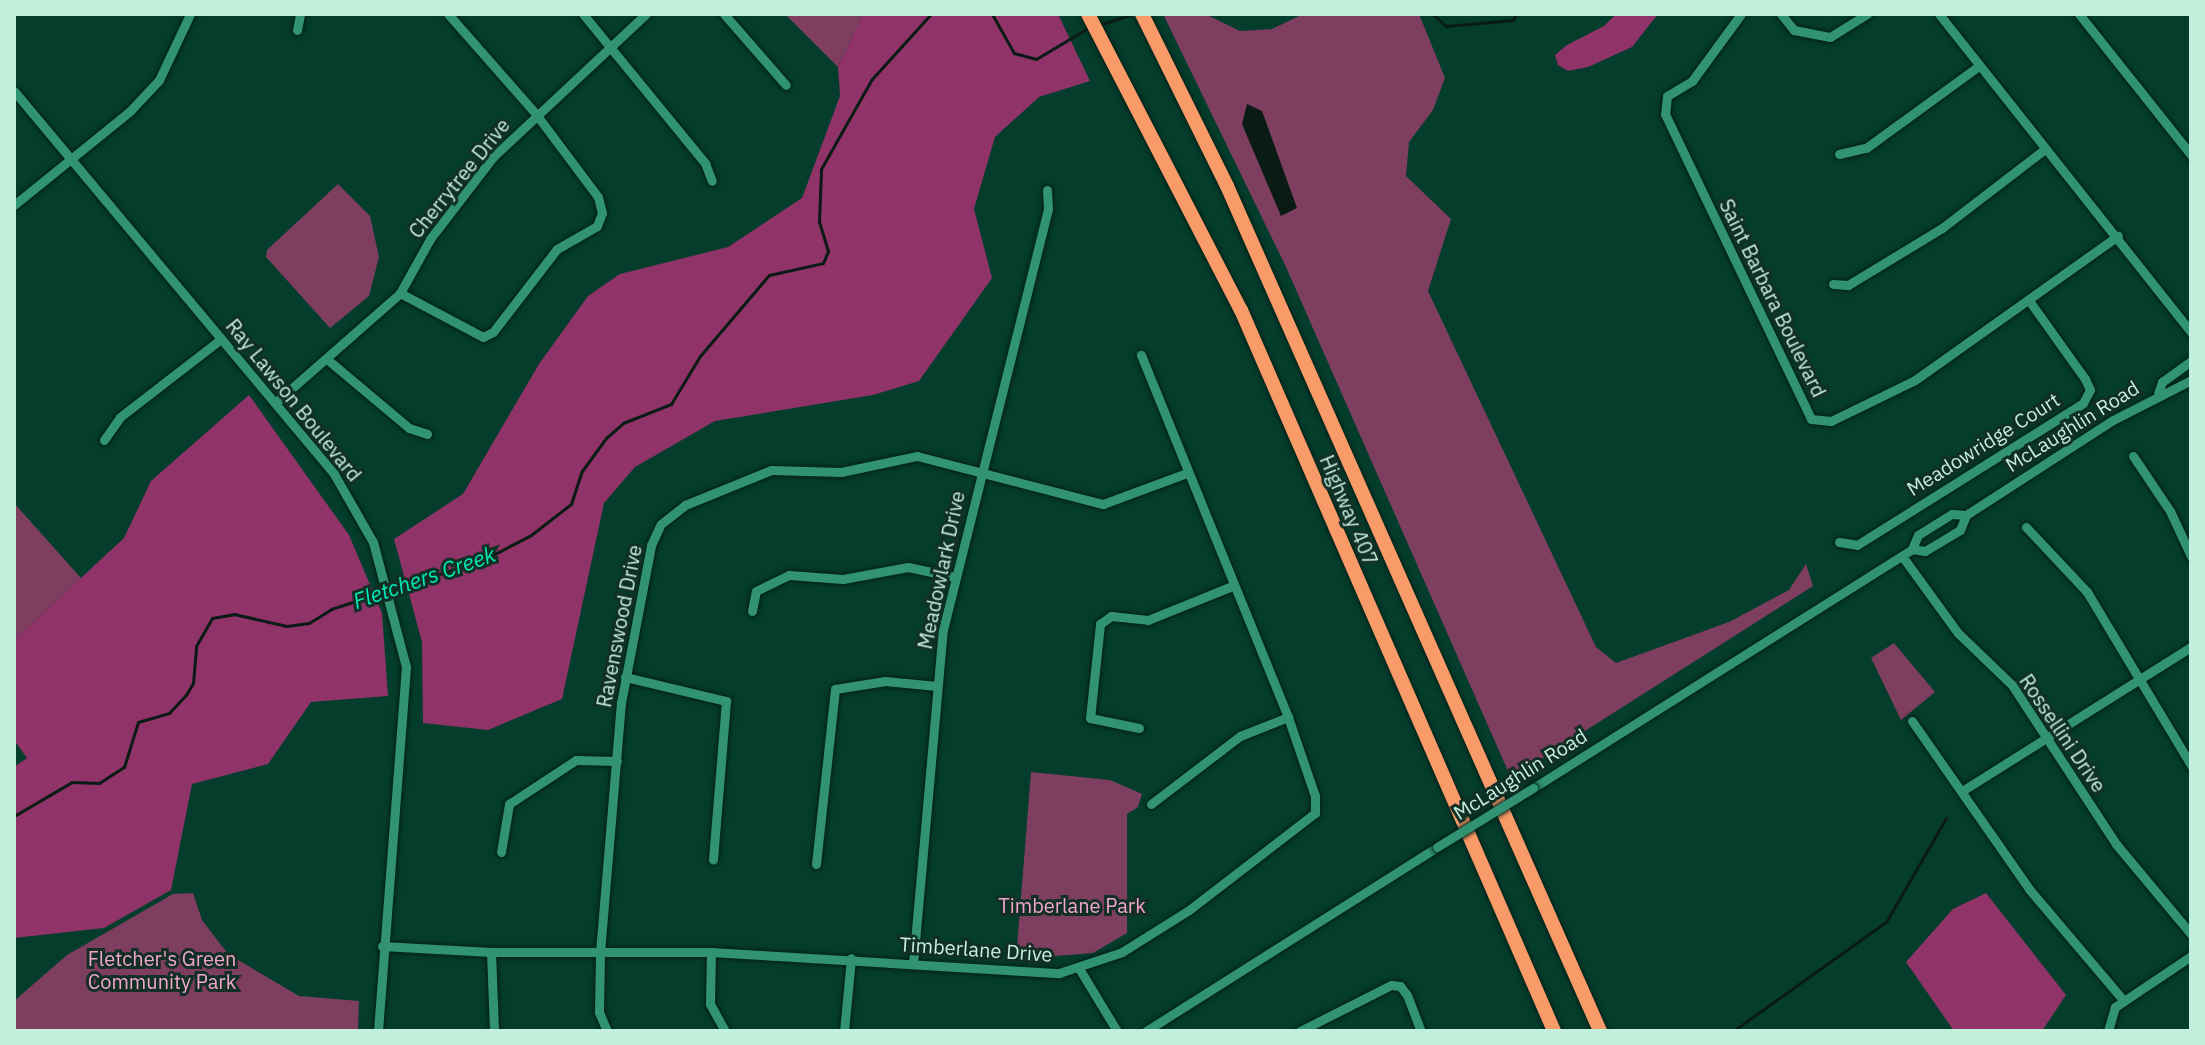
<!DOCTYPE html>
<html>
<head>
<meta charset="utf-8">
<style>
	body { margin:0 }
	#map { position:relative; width:2205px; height:1045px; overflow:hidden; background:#053d2d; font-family:"IBM Plex Sans",sans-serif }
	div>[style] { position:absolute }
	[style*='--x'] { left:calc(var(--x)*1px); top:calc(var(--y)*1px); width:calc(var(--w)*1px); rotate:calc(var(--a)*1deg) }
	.green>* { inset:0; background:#7d3e5f }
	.forest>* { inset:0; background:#903368 }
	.water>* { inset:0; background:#091b14 }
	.stream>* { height:3px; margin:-1.5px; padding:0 1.5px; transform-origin:1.5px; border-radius:1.5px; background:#091b14 }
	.roads { filter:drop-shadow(0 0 2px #032117) drop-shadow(0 0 2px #032117) }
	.minor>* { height:9px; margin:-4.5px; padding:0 4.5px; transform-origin:4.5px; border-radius:4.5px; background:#319374 }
	.highway>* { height:14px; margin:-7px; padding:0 7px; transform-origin:7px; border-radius:7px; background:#f99b68 }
	.bridges { filter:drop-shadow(0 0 2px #032117) drop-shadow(0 0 2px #032117) }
	.minor-bridge>* { height:9px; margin:-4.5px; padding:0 4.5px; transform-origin:4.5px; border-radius:4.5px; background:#319374 }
	span { translate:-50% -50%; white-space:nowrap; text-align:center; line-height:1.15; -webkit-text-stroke:6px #122f25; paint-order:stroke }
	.street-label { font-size:20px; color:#c3efdd }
	.park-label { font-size:20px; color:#f2a6cc }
	.water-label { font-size:22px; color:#00ebb5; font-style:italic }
	.frame { position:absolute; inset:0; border:16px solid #c3efdd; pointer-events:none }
</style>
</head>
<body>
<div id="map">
	<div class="green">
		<div style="clip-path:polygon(785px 14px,863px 14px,838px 67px)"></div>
		<div style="clip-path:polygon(1163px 14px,1205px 14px,1240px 31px,1272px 29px,1303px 14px,1419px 14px,1445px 78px,1433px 110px,1409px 142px,1406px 176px,1451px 219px,1428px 291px,1596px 647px,1616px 663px,1729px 622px,1789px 590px,1806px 564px,1813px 586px,1511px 778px,1286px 267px)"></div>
		<div style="clip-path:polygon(338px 184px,370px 216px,379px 257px,369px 296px,330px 328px,266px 257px,267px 250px)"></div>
		<div style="clip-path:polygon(14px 503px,81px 578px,14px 640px)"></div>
		<div style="clip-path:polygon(1894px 643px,1935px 692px,1901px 720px,1871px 658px)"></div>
		<div style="clip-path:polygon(1031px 772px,1110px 780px,1142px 794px,1138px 807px,1127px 814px,1127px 933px,1093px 953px,1016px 959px)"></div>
		<div style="clip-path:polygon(193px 893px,202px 920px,228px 954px,299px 996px,359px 1001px,358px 1031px,14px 1031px,14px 1001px,67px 955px,173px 894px)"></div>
	</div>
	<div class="forest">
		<div style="clip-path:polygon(863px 14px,1058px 14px,1090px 81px,1039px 97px,995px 137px,974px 209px,992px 278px,919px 381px,873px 395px,715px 421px,635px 467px,604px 503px,562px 699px,488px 730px,423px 723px,422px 642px,394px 539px,463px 494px,539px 364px,588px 296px,620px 274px,728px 247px,802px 198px,840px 96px,838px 67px)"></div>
		<div style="clip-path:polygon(1616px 14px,1658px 14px,1632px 47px,1588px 67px,1568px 71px,1558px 65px,1555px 55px,1567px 45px,1604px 26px)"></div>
		<div style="clip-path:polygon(249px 395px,349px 535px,382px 613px,388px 696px,311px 702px,268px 764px,192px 784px,171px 890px,104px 928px,14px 938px,14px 767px,27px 758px,14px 740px,14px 640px,124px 538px,151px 481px)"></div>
		<div style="clip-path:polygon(1986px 893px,2066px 995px,2042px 1031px,1954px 1031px,1906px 962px,1953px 909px)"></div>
	</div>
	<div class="water">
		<div style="clip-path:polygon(1247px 104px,1262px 111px,1297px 208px,1281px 216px,1242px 124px)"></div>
	</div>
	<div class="stream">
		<div style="--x:992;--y:14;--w:45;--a:60.6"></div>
		<div style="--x:1014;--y:53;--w:23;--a:15"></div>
		<div style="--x:1036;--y:59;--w:61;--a:-30.8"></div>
		<div style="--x:1433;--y:14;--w:18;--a:43"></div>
		<div style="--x:1446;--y:26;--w:67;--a:-5.1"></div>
		<div style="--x:1513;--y:20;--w:7;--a:-63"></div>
		<div style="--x:1099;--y:25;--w:36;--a:-18"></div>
		<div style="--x:14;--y:816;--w:67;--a:-30.4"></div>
		<div style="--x:72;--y:782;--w:27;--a:2"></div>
		<div style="--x:99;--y:783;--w:30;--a:-33"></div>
		<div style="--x:124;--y:767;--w:47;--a:-72.7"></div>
		<div style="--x:138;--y:722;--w:32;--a:-16"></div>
		<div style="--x:169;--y:713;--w:25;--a:-47"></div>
		<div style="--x:186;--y:695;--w:14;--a:-60"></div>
		<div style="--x:193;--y:683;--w:37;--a:-85"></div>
		<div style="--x:196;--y:646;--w:32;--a:-60"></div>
		<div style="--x:212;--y:618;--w:22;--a:-10"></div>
		<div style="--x:234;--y:614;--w:54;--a:12.8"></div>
		<div style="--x:287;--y:626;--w:22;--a:-8"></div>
		<div style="--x:309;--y:623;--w:26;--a:-32"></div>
		<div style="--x:331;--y:609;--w:160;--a:-17.9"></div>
		<div style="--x:483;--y:560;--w:54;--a:-27.5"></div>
		<div style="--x:531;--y:535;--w:51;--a:-37.8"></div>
		<div style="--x:571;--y:504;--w:35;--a:-72"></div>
		<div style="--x:582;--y:471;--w:41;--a:-54"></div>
		<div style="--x:606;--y:438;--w:23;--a:-41"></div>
		<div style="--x:623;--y:423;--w:52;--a:-21.6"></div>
		<div style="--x:671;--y:404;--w:56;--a:-58.9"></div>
		<div style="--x:700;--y:356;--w:106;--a:-49.6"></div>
		<div style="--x:769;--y:275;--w:55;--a:-12.5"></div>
		<div style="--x:823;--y:263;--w:13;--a:-67"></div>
		<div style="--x:828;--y:251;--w:30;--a:-107"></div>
		<div style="--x:819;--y:222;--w:53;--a:-87.8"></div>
		<div style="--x:821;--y:169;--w:103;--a:-60.5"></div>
		<div style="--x:872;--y:79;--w:88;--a:-47.8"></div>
		<div style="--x:1733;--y:1031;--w:188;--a:-35.5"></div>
		<div style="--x:1886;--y:922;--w:120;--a:-60"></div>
	</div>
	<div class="roads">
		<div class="minor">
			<div style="--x:583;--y:14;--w:193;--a:50.7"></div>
			<div style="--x:705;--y:163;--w:19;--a:69"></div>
			<div style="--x:724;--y:14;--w:94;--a:48.9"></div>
			<div style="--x:1741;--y:14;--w:83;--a:126.2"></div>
			<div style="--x:1692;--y:81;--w:29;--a:149"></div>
			<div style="--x:1667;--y:96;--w:18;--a:96"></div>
			<div style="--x:1665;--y:114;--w:338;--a:64.4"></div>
			<div style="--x:1811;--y:419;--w:20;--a:6"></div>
			<div style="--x:1831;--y:421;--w:93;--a:-26"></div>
			<div style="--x:1915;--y:380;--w:249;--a:-35.4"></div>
			<div style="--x:1781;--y:14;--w:21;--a:51"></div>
			<div style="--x:1794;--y:30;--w:37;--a:11"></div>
			<div style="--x:1830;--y:37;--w:44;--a:-31.9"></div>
			<div style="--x:1939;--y:14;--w:406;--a:51.6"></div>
			<div style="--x:2079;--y:14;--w:180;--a:51.5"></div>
			<div style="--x:297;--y:30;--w:16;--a:-79"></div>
			<div style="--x:14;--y:91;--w:499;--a:50.1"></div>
			<div style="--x:334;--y:474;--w:78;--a:60.2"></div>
			<div style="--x:373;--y:542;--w:129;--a:75.2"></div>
			<div style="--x:406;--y:667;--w:365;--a:94.4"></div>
			<div style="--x:1839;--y:154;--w:28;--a:-13"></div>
			<div style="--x:1866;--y:148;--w:140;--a:-36"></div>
			<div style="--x:14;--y:205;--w:149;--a:-39"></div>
			<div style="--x:130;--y:111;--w:42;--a:-46.9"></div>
			<div style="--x:159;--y:80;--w:73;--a:-64.8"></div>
			<div style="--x:1833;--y:284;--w:15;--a:4"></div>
			<div style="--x:1848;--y:285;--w:110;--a:-31.2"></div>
			<div style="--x:1942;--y:228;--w:130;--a:-37.5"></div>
			<div style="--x:400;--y:293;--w:94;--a:27.9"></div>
			<div style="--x:483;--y:337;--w:11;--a:-27"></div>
			<div style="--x:493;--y:332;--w:105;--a:-52.4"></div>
			<div style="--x:557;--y:249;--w:46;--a:-29.9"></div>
			<div style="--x:597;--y:226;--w:14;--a:-69"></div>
			<div style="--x:602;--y:213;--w:16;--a:-104"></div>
			<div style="--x:598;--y:197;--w:104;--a:-126.8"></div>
			<div style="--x:536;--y:114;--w:133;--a:-131.3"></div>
			<div style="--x:328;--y:360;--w:106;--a:40"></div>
			<div style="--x:409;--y:428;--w:19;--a:18"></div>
			<div style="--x:2158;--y:394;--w:13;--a:-72"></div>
			<div style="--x:2162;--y:382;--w:36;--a:-36"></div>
			<div style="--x:275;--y:403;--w:167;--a:-41.3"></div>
			<div style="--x:400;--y:293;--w:62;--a:-60.9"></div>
			<div style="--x:430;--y:239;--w:103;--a:-52.5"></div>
			<div style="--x:493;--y:157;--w:209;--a:-43.1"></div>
			<div style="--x:104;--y:440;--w:28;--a:-55"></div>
			<div style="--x:120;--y:417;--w:128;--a:-37.7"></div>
			<div style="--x:2133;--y:456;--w:66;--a:56.1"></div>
			<div style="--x:2170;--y:511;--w:50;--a:65"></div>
			<div style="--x:2026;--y:527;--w:89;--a:46.8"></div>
			<div style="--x:2087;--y:592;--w:202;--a:59"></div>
			<div style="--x:1839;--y:542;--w:18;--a:9"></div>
			<div style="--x:1857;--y:545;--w:267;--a:-32.1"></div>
			<div style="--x:2083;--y:403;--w:15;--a:-62"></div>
			<div style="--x:2090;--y:390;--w:12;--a:-114"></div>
			<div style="--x:2085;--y:379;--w:95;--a:-125.5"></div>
			<div style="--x:1912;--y:549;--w:13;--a:9"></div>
			<div style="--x:1925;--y:551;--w:41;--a:-31"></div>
			<div style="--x:1960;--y:530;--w:16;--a:-68"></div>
			<div style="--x:1966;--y:515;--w:175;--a:-32.9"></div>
			<div style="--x:2113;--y:420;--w:88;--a:-27.1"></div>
			<div style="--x:1902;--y:556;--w:95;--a:54"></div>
			<div style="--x:1958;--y:633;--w:75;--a:43.9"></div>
			<div style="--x:2012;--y:685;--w:190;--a:56.8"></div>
			<div style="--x:2116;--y:844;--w:117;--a:50.2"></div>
			<div style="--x:752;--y:611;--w:20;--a:-79"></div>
			<div style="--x:756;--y:591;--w:37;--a:-26"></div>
			<div style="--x:789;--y:575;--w:54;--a:4.2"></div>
			<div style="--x:843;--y:579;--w:66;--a:-10.5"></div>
			<div style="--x:908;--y:567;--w:48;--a:12"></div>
			<div style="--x:625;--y:677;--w:104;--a:13.4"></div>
			<div style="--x:726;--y:701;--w:159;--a:94.7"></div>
			<div style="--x:1912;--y:721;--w:205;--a:55.1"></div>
			<div style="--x:2029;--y:889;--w:147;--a:49.7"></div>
			<div style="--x:1139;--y:728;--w:50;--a:-168.5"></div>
			<div style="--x:1090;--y:718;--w:95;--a:-83.9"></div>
			<div style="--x:1100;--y:624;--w:14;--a:-36"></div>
			<div style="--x:1111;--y:616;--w:37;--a:6"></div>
			<div style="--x:1148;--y:620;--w:91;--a:-22"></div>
			<div style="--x:1533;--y:788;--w:448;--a:-32.2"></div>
			<div style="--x:1912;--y:549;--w:15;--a:-67"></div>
			<div style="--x:1918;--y:535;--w:40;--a:-32"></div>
			<div style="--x:1952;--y:514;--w:14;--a:4"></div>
			<div style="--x:1962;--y:791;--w:271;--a:-32.2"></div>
			<div style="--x:1151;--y:804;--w:112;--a:-37.4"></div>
			<div style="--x:1240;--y:736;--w:52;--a:-21.6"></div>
			<div style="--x:501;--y:852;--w:49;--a:-80.5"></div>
			<div style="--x:509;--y:804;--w:80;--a:-33.3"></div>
			<div style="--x:576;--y:760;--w:41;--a:1.4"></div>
			<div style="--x:816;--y:864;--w:176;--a:-83.8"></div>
			<div style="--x:835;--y:689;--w:51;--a:-9.1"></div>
			<div style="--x:885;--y:681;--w:52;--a:5.5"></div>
			<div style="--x:382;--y:946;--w:109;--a:3.2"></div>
			<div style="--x:491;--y:952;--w:220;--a:0"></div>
			<div style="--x:711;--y:952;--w:349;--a:3.5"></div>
			<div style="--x:1059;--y:973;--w:66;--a:-18.4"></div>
			<div style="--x:1122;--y:952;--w:79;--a:-32.1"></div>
			<div style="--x:1189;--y:910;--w:159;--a:-37.6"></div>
			<div style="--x:1315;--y:813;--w:17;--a:-90"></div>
			<div style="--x:1315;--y:796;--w:83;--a:-108.9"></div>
			<div style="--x:1288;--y:717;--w:391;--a:-112.1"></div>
			<div style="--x:491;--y:952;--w:79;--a:87.8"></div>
			<div style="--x:711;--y:952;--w:52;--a:91.1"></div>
			<div style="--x:710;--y:1004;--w:31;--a:61"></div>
			<div style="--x:913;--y:964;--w:335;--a:-84.9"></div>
			<div style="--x:943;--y:630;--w:434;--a:-76"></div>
			<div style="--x:1048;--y:209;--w:19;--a:-93"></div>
			<div style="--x:1080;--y:970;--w:71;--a:58.8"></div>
			<div style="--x:607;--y:1031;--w:21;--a:-113"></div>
			<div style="--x:599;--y:1012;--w:60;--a:-89"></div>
			<div style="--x:600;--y:952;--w:250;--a:-85.2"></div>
			<div style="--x:621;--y:703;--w:161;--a:-79.2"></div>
			<div style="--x:651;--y:545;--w:23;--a:-65"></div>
			<div style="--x:661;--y:524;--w:31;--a:-38"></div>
			<div style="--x:685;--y:505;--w:93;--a:-22.1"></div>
			<div style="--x:771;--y:470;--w:70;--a:1.6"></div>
			<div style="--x:841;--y:472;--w:78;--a:-11.9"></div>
			<div style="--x:917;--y:456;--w:192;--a:14.5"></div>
			<div style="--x:1103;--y:504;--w:90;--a:-20.3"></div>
			<div style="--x:844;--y:1031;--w:73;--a:-84.5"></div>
			<div style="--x:1146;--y:1031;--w:344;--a:-32.3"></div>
			<div style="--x:1300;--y:1031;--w:102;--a:-26.8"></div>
			<div style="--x:1391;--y:985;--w:9;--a:6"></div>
			<div style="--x:1400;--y:986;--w:11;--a:52"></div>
			<div style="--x:1407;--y:995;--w:39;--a:69"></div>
			<div style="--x:2108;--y:1031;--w:25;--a:-74"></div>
			<div style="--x:2115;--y:1007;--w:92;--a:-33.9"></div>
		</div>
		<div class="highway">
			<div style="--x:1088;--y:14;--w:333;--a:62.7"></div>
			<div style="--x:1241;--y:310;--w:786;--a:66.53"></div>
			<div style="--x:1142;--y:14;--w:192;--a:63.7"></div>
			<div style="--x:1227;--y:186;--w:924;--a:66.18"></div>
		</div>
	</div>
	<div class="bridges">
		<div class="minor-bridge">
			<div style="--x:1437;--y:847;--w:113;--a:-31.6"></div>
		</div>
	</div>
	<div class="street-label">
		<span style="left:459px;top:178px;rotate:-51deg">Cherrytree Drive</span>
		<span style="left:1773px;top:298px;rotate:64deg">Saint Barbara Boulevard</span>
		<span style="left:294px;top:400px;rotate:51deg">Ray Lawson Boulevard</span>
		<span style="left:2072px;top:426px;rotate:-32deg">McLaughlin Road</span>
		<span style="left:1983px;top:444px;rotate:-32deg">Meadowridge Court</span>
		<span style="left:1349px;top:510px;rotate:67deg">Highway 407</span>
		<span style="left:941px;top:570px;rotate:-78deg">Meadowlark Drive</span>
		<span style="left:619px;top:626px;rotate:-79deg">Ravenswood Drive</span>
		<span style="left:2063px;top:733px;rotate:56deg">Rossellini Drive</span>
		<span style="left:1520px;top:774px;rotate:-32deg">McLaughlin Road</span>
		<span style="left:976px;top:949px;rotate:4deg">Timberlane Drive</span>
	</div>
	<div class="park-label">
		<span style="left:1072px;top:905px">Timberlane Park</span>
		<span style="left:162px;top:970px">Fletcher's Green<br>Community Park</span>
	</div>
	<div class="water-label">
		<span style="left:424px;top:577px;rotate:-19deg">Fletchers Creek</span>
	</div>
	<div class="frame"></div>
</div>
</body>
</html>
